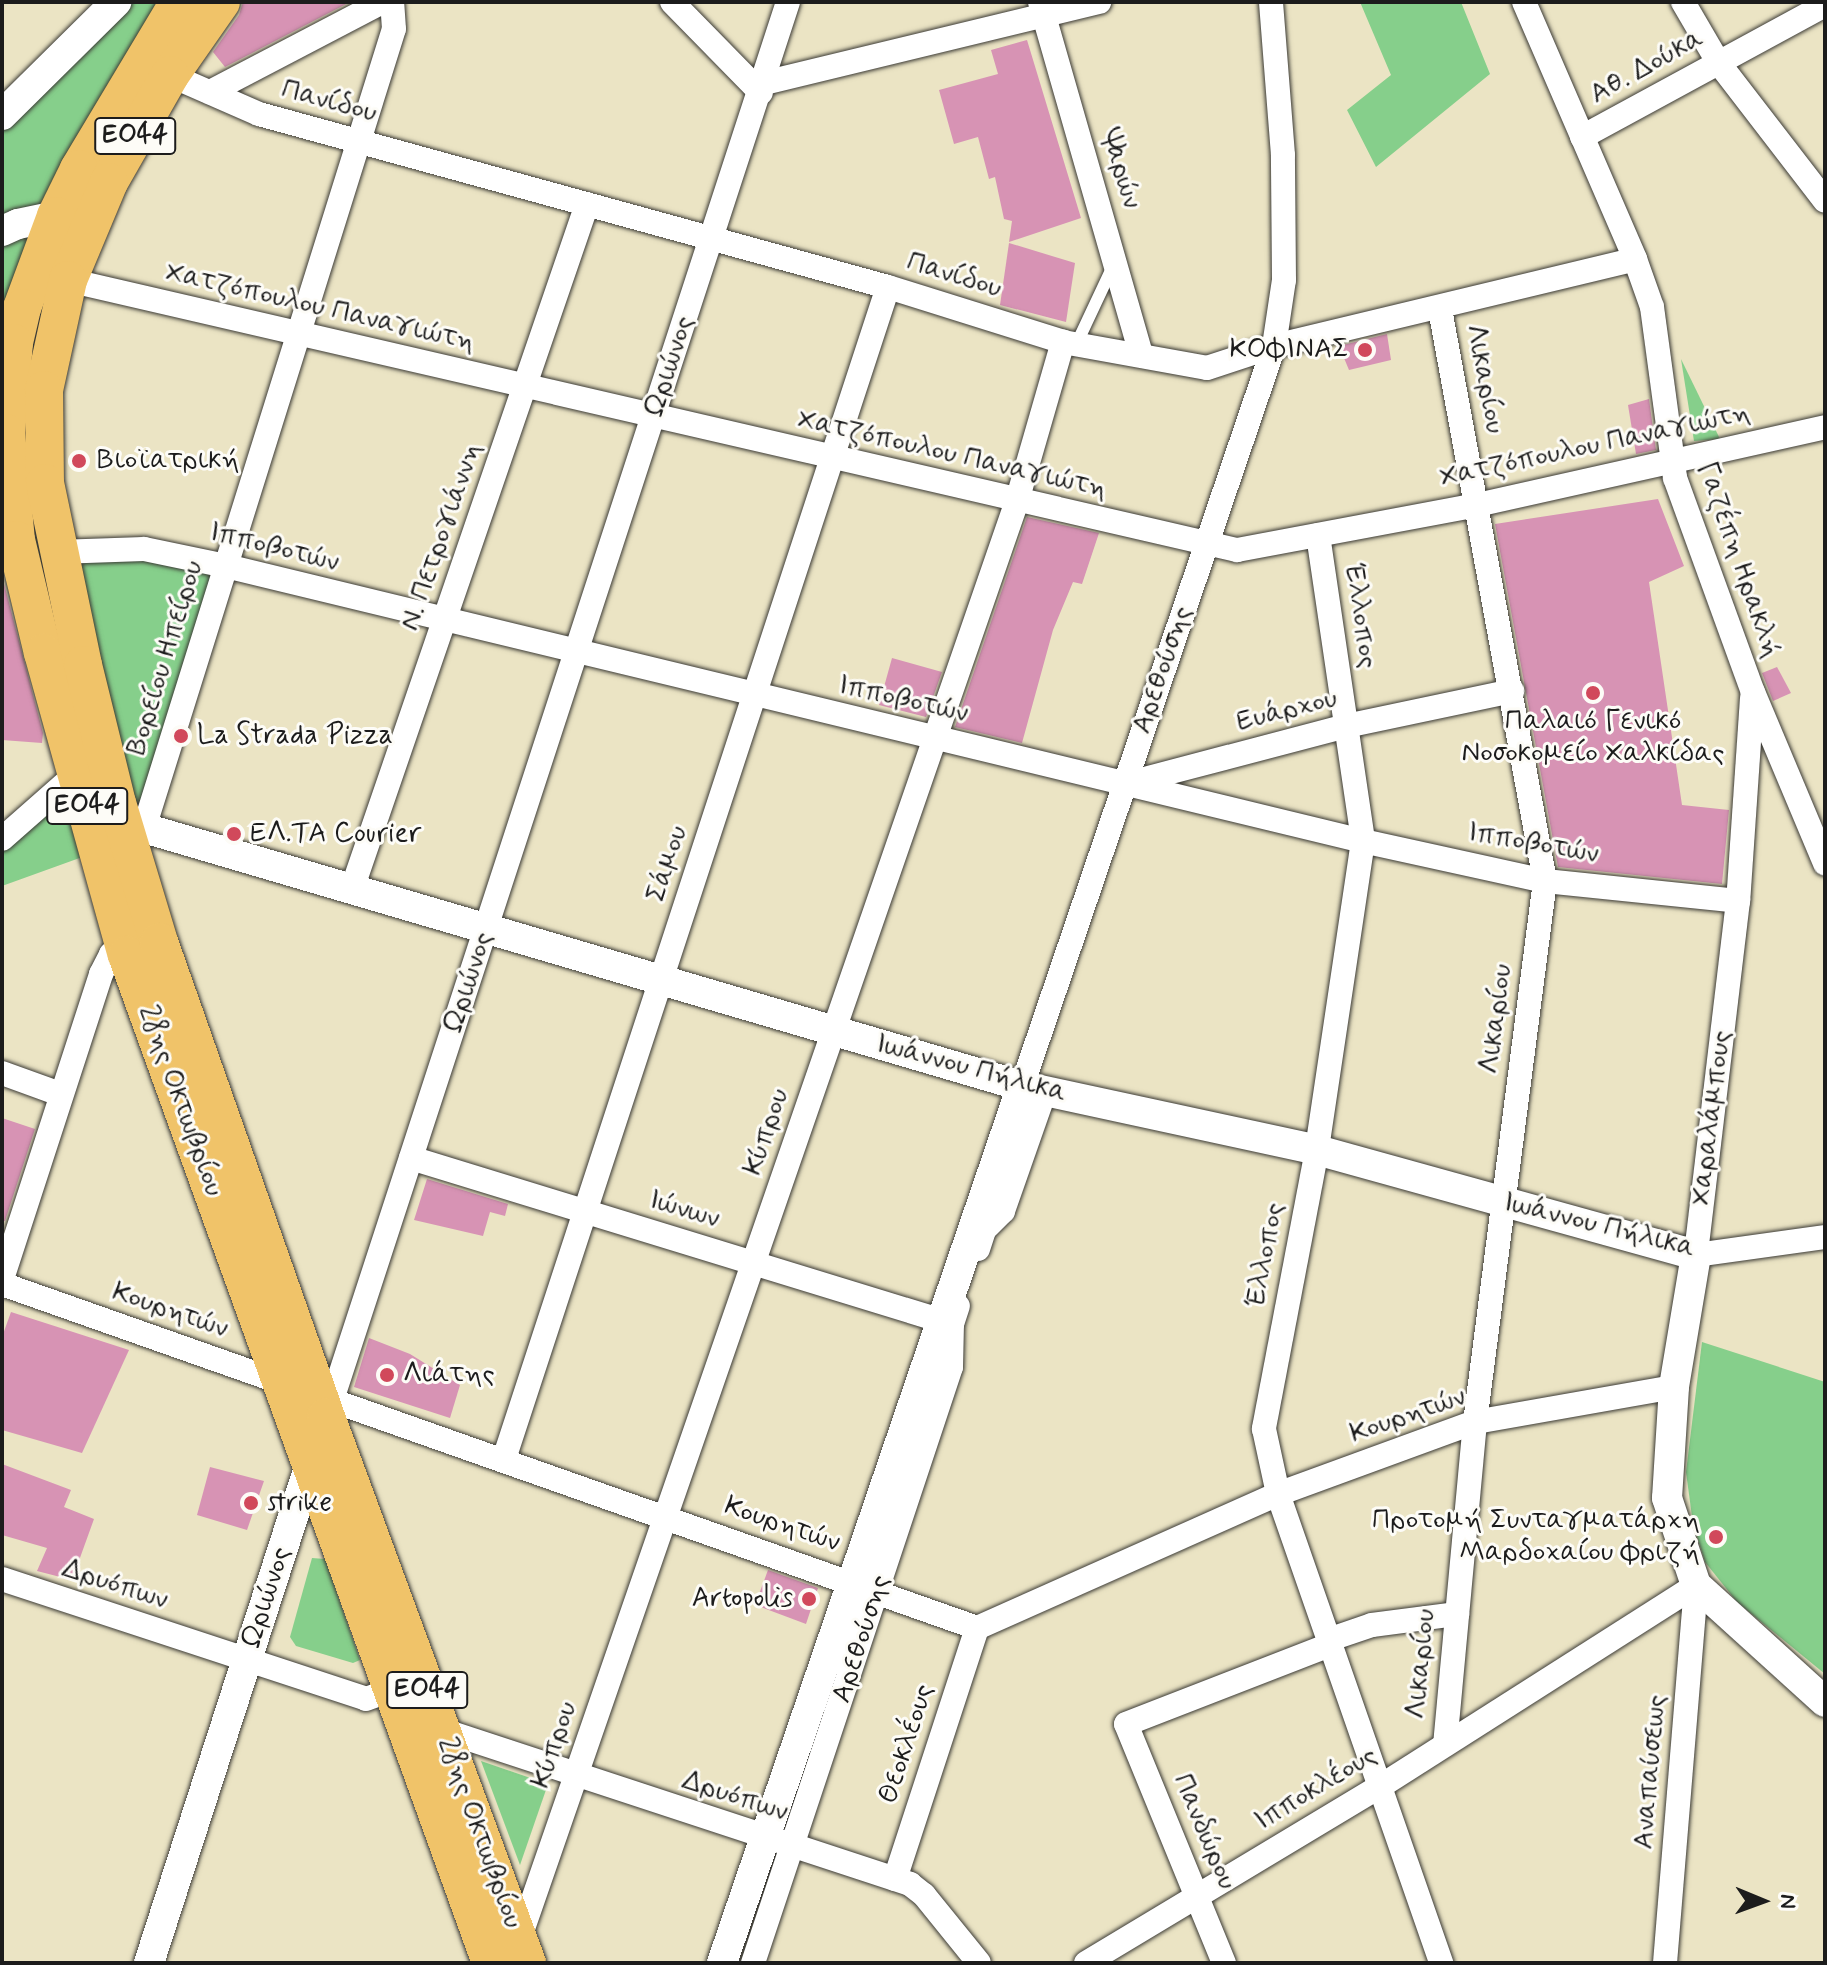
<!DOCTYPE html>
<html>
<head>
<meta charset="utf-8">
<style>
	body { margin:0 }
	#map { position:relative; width:1827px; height:1965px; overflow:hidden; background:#ebe4c4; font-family:Mynerve,sans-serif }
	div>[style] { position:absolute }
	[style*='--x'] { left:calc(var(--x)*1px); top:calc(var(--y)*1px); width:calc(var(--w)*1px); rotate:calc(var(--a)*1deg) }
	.green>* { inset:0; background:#86cf8b }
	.building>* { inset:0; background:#d793b4 }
	.roads { filter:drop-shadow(0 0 2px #3b3a35) drop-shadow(0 0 2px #3b3a35) }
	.service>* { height:12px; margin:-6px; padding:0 6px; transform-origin:6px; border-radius:6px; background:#fff }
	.minor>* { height:24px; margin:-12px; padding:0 12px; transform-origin:12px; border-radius:12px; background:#fff }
	.tertiary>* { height:30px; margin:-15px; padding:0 15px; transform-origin:15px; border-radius:15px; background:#fff }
	.primary>* { height:38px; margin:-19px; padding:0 19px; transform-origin:19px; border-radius:19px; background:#f0c369 }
	.dots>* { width:22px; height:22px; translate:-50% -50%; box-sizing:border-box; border:4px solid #fdfcf7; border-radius:50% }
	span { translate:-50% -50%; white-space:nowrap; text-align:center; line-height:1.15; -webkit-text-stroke:6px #fdfcf7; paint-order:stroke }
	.shield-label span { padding:2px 6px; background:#fdfcf7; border:2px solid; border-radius:6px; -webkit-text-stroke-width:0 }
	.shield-label { font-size:26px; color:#1c1c1c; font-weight:700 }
	.street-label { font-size:28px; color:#1c1c1c }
	.poi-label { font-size:28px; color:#1c1c1c }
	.right { translate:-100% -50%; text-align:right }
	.left { translate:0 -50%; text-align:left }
	.frame { position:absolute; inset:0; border:4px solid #1c1c1c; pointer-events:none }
	.north { position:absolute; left:1723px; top:1861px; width:80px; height:80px; -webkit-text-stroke:6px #fdfcf7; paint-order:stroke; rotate:91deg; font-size:22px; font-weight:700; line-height:32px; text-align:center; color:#1c1c1c }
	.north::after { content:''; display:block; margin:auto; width:28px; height:36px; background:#1c1c1c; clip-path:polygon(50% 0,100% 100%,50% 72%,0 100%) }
</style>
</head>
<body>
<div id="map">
	<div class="green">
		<div style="clip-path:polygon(116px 2px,157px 2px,58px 315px,57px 552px,226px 566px,144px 828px,99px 851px,2px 886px,2px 851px,78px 772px,26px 588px,21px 307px,2px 303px,2px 115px)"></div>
		<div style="clip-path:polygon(1360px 2px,1461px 2px,1490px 74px,1376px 167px,1347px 110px,1391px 75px)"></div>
		<div style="clip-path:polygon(1681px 359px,1720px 439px,1694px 441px)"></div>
		<div style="clip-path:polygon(1702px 1342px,1825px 1382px,1825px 1674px,1737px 1602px,1705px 1562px,1693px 1524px,1686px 1472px)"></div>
		<div style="clip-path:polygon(312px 1558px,325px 1559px,360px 1660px,353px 1663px,296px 1646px,290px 1637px)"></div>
		<div style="clip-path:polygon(481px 1761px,548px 1784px,520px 1865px)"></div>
	</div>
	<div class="building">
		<div style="clip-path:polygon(243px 2px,350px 2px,225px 67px,213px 52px,239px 15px)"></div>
		<div style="clip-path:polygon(1027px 40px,1081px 218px,1009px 242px,1012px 221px,1004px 219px,995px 177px,989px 179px,978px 137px,954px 144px,939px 90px,998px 74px,991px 50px)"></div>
		<div style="clip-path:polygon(1009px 243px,1075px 263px,1066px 322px,1000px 305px)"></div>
		<div style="clip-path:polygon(1387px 334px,1391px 360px,1349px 370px,1339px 346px)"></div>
		<div style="clip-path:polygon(1649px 399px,1656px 450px,1636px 454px,1628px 405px)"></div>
		<div style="clip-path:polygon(1658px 499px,1684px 566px,1649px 582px,1682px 805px,1729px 810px,1722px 884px,1558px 867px,1495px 524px)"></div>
		<div style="clip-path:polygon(1027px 517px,1099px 533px,1082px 584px,1073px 582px,1053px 630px,1022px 743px,955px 727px)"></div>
		<div style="clip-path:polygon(2px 576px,43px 733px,42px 743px,2px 740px)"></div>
		<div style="clip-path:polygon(892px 658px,942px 672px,926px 717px,879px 705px)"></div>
		<div style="clip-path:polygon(1777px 667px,1791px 693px,1773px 701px,1762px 673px)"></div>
		<div style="clip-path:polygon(2px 1118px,35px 1129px,5px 1221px,2px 1221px)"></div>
		<div style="clip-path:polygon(427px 1179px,508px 1204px,505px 1216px,490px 1212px,483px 1236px,414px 1220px)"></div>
		<div style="clip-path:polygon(11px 1312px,129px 1350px,82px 1453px,2px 1430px,2px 1337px)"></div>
		<div style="clip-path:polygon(369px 1338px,410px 1354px,460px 1385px,450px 1418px,354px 1387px)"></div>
		<div style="clip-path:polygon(2px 1464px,71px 1490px,64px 1507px,94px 1519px,72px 1580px,37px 1571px,47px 1548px,2px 1535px)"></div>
		<div style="clip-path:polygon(210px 1467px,264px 1481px,247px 1530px,197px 1515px)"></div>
		<div style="clip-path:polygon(768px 1570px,818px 1588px,806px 1624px,755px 1605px)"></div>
	</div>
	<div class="roads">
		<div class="service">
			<div style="--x:1076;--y:345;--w:87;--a:-64.9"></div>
		</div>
		<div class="minor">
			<div style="--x:672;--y:2;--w:127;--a:45.6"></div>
			<div style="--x:1040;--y:2;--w:367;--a:74"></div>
			<div style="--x:1524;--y:2;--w:280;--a:66.6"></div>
			<div style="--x:1635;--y:259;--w:51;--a:70.5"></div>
			<div style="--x:1652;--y:307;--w:173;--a:82.3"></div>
			<div style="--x:1675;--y:478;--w:228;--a:70"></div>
			<div style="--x:1753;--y:692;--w:186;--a:67.2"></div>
			<div style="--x:1683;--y:2;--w:69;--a:59.7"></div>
			<div style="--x:1718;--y:62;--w:175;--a:52.4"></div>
			<div style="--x:170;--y:75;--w:97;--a:23.7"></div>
			<div style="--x:259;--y:114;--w:652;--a:15.38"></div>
			<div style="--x:888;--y:287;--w:183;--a:17.4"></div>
			<div style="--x:1063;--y:342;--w:146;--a:10.2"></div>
			<div style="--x:1207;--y:368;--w:71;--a:-18.2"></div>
			<div style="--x:1274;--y:346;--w:371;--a:-13.5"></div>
			<div style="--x:764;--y:83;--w:345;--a:-13.6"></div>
			<div style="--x:210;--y:92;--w:194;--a:-27.6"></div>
			<div style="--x:1582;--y:137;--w:277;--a:-28.5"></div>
			<div style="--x:68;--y:280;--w:1200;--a:13.01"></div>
			<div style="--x:1237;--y:550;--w:244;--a:-10.6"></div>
			<div style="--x:1477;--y:505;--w:357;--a:-12.6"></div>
			<div style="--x:1440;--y:309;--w:582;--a:79.6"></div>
			<div style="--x:1545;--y:881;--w:546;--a:97.37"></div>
			<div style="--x:1475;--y:1422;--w:322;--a:95.3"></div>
			<div style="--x:1318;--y:535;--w:309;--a:81.6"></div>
			<div style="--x:1363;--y:841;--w:312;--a:98.5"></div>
			<div style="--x:1317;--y:1150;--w:284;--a:100.8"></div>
			<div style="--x:1264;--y:1429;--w:66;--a:77.8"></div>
			<div style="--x:1278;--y:1494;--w:497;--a:70.8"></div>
			<div style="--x:57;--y:552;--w:87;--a:-2"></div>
			<div style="--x:144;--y:549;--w:84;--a:11.7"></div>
			<div style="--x:226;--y:566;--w:1170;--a:13.6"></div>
			<div style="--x:1363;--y:841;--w:186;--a:12.4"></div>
			<div style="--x:1545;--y:881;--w:194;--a:5.9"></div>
			<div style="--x:1752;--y:698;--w:203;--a:93.9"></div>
			<div style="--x:1738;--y:901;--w:356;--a:96.8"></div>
			<div style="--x:1696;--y:1255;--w:130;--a:-7.9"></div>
			<div style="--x:1129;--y:783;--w:224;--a:-14.7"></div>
			<div style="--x:1346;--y:726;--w:170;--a:-11.9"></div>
			<div style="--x:144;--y:828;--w:837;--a:-72.63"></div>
			<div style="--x:394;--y:29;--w:27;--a:-94"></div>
			<div style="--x:2;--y:839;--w:101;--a:-41.4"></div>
			<div style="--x:352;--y:889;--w:724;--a:-71.06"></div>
			<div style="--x:2;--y:1073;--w:62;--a:19.9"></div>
			<div style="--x:1022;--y:1086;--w:782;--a:-71.19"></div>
			<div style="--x:1274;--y:346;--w:67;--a:-81.4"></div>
			<div style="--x:1284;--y:280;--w:125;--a:-90.5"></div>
			<div style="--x:1283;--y:155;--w:153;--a:-94.5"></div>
			<div style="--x:411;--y:1158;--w:566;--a:17.06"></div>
			<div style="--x:978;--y:1249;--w:20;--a:-72"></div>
			<div style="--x:984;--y:1230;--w:27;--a:-45"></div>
			<div style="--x:1003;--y:1211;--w:127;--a:-70.7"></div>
			<div style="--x:2;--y:1279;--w:321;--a:-72"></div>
			<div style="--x:101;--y:974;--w:22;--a:-63"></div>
			<div style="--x:111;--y:954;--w:16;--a:-27"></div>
			<div style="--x:2;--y:1284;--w:1034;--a:19.43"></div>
			<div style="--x:977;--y:1628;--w:329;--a:-24"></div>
			<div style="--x:1278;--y:1494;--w:210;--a:-20.1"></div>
			<div style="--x:1475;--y:1422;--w:202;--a:-10"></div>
			<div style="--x:327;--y:1415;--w:1486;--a:-71.93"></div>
			<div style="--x:504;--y:1459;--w:1233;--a:-71.86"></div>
			<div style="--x:2;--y:1579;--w:383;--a:18.2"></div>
			<div style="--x:366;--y:1699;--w:27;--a:-20"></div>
			<div style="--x:1328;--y:1640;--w:46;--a:-18.8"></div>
			<div style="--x:1372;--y:1625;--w:86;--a:-7.4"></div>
			<div style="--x:442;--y:1730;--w:493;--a:18.2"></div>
			<div style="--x:910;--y:1884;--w:18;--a:38"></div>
			<div style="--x:924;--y:1895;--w:87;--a:51"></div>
			<div style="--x:895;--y:1879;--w:264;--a:-71.9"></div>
			<div style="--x:519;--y:1940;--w:1523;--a:-70.91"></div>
			<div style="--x:1017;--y:501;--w:166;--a:-73.9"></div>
			<div style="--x:753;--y:1963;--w:628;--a:-71.62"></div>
			<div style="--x:951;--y:1367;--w:43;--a:-88.7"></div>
			<div style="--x:952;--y:1324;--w:19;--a:-72"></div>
			<div style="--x:1086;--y:1963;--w:344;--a:-31"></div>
			<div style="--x:1381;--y:1786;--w:374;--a:-32.5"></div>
			<div style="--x:1224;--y:1963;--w:258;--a:-112.3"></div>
			<div style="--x:1126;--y:1724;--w:219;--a:-21.2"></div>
			<div style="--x:1665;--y:1963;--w:379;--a:-85.3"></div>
		</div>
		<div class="tertiary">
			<div style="--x:2;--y:115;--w:161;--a:-44.7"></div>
			<div style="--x:2;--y:231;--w:17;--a:-24"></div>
			<div style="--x:18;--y:224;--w:39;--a:-12"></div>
			<div style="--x:127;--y:833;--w:18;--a:-16"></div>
			<div style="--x:144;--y:828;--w:915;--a:16.38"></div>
			<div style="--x:1022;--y:1086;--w:302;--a:12.2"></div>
			<div style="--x:1317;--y:1150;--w:393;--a:15.5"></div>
			<div style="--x:1696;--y:1255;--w:134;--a:99.5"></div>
			<div style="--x:1674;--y:1387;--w:111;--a:93.6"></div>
			<div style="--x:1667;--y:1498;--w:92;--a:71.6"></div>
			<div style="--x:1696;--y:1585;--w:174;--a:42.2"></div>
			<div style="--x:149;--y:1963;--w:534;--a:-72.11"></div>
			<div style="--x:722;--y:1963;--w:927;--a:-71.12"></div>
		</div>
		<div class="primary">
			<div style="--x:179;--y:2;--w:195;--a:120.9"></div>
			<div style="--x:79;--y:169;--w:52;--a:116.1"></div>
			<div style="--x:56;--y:216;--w:98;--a:110.3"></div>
			<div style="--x:22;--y:308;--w:36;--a:103"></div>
			<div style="--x:14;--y:343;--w:90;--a:95.1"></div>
			<div style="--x:6;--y:433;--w:107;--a:84.7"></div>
			<div style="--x:16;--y:540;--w:116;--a:76.6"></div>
			<div style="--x:43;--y:653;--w:313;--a:74.5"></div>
			<div style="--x:127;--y:955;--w:1072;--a:70.14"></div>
			<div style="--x:221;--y:2;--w:89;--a:124.9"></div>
			<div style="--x:170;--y:75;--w:123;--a:119.7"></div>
			<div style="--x:109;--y:182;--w:106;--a:112.7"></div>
			<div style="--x:68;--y:280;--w:113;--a:102.3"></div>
			<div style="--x:44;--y:390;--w:93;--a:89.4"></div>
			<div style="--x:45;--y:483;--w:186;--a:78.2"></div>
			<div style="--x:83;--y:665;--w:142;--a:76.2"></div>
			<div style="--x:117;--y:803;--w:145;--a:73.2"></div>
			<div style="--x:159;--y:942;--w:504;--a:70.63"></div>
			<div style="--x:326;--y:1417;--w:582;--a:69.79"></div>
		</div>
	</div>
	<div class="dots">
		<div style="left:1365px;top:350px;background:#d1495b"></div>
		<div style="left:79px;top:461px;background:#d1495b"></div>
		<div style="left:1593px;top:693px;background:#d1495b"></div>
		<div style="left:181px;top:736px;background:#d1495b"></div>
		<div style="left:234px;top:834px;background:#d1495b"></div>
		<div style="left:387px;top:1375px;background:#d1495b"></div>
		<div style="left:251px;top:1503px;background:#d1495b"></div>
		<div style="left:1716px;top:1537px;background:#d1495b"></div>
		<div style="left:809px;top:1599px;background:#d1495b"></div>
	</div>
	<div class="shield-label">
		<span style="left:135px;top:136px">ΕΟ44</span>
		<span style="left:87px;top:806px">ΕΟ44</span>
		<span style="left:427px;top:1690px">ΕΟ44</span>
	</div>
	<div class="street-label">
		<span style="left:1647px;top:67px;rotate:-29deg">Αθ. Δούκα</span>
		<span style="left:329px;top:102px;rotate:15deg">Πανίδου</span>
		<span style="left:1120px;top:169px;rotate:73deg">Ψαρών</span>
		<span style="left:954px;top:276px;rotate:17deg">Πανίδου</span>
		<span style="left:320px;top:308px;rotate:13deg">Χατζόπουλου Παναγιώτη</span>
		<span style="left:670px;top:367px;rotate:-72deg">Ωριώνος</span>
		<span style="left:1484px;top:379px;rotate:79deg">Λικαρίου</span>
		<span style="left:1595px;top:446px;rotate:-12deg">Χατζόπουλου Παναγιώτη</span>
		<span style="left:952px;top:455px;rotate:13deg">Χατζόπουλου Παναγιώτη</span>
		<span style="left:442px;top:537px;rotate:-71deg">Ν. Πετρογιάννη</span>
		<span style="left:274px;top:548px;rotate:14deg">Ιπποβοτών</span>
		<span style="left:1738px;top:560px;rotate:71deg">Γαζέπη Ηρακλή</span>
		<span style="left:1360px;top:616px;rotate:82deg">Έλλοπος</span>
		<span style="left:166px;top:658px;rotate:-73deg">Βορείου Ηπείρου</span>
		<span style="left:1163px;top:670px;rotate:-71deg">Αρεθούσης</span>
		<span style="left:903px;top:700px;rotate:13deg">Ιπποβοτών</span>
		<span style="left:1287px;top:711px;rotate:-14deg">Ευάρχου</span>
		<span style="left:1533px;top:844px;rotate:10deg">Ιπποβοτών</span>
		<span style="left:668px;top:864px;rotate:-72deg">Σάμου</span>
		<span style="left:469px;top:983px;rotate:-72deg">Ωριώνος</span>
		<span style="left:1497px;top:1019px;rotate:-83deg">Λικαρίου</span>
		<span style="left:971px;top:1069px;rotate:15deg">Ιωάννου Πήλικα</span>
		<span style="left:180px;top:1101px;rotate:70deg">28ης Οκτωβρίου</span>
		<span style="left:1712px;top:1118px;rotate:-83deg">Χαραλάμπους</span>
		<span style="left:767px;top:1132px;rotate:-71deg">Κύπρου</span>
		<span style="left:684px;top:1210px;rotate:17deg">Ιώνων</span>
		<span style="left:1599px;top:1226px;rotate:14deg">Ιωάννου Πήλικα</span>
		<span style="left:1266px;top:1255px;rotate:-79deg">Έλλοπος</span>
		<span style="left:170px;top:1311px;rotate:19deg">Κουρητών</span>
		<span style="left:1408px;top:1416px;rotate:-19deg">Κουρητών</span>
		<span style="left:782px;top:1525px;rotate:19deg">Κουρητών</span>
		<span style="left:115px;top:1585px;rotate:18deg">Δρυόπων</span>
		<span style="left:267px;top:1598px;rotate:-72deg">Ωριώνος</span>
		<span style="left:862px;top:1639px;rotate:-72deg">Αρεθούσης</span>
		<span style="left:1422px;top:1664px;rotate:-85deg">Λικαρίου</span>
		<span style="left:907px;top:1744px;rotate:-72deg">Θεοκλέους</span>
		<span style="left:555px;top:1745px;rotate:-71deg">Κύπρου</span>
		<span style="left:1651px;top:1772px;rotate:-85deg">Αναπαύσεως</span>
		<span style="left:1316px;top:1789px;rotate:-31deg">Ιπποκλέους</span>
		<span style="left:735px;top:1797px;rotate:18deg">Δρυόπων</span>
		<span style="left:1204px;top:1832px;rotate:67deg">Πανδώρου</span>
		<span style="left:479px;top:1833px;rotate:70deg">28ης Οκτωβρίου</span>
	</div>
	<div class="poi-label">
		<span class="right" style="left:1349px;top:350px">ΚΟΦΙΝΑΣ</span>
		<span class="left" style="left:97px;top:461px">Βιοϊατρική</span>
		<span style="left:1593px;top:738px">Παλαιό Γενικό<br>Νοσοκομείο Χαλκίδας</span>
		<span class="left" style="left:197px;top:736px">La Strada Pizza</span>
		<span class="left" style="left:250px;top:834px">ΕΛ.ΤΑ Courier</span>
		<span class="left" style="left:403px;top:1375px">Λιάτης</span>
		<span class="left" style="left:267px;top:1503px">strike</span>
		<span class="right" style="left:1700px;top:1537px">Προτομή Συνταγματάρχη<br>Μαρδοχαίου Φριζή</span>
		<span class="right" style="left:793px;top:1599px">Artopolis</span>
	</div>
	<div class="frame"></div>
	<div class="north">N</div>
</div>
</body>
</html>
